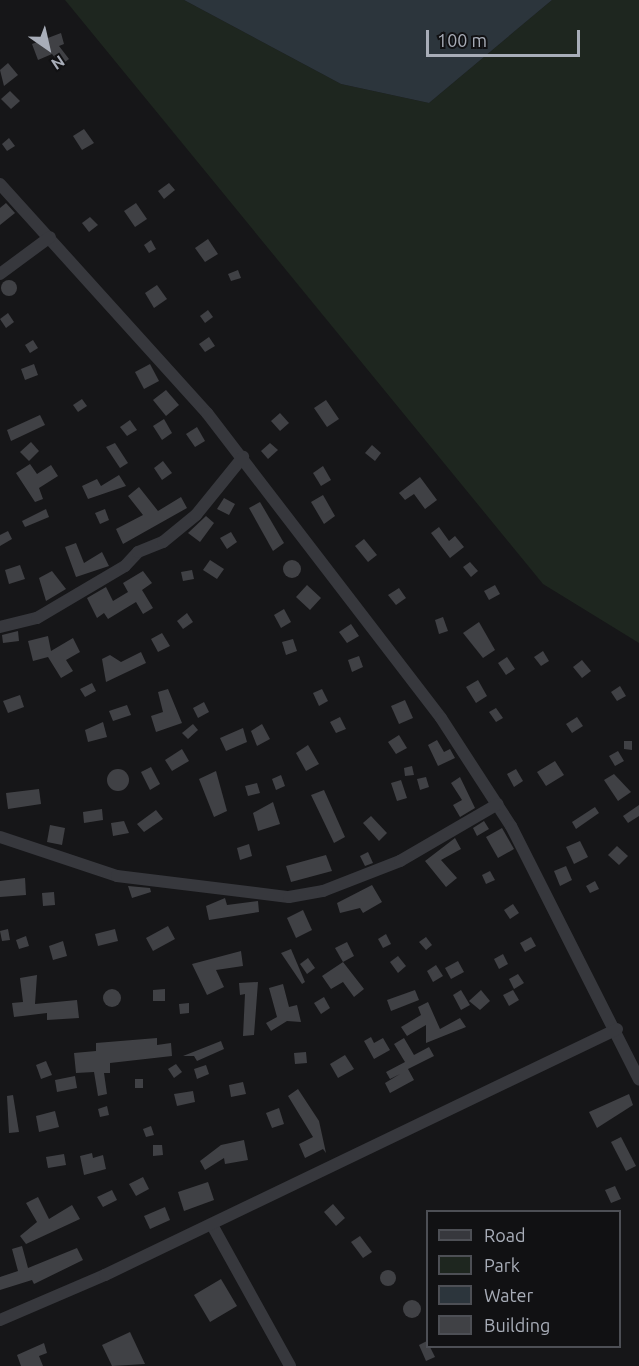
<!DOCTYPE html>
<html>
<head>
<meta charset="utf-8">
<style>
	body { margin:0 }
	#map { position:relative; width:639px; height:1366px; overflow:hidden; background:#161618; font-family:Ubuntu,sans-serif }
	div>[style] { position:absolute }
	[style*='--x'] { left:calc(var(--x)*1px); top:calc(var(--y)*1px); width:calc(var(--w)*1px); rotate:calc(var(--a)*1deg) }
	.green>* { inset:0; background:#1e261f }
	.water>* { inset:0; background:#2c353c }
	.building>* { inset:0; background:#404145 }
	.round { border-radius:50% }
	.minor>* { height:12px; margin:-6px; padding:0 6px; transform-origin:6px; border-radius:6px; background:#37383d }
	span { translate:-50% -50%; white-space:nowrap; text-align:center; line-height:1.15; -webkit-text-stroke:6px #111113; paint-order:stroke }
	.legend { position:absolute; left:426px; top:1210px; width:195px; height:138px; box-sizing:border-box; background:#111113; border:2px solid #4d4f55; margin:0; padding:8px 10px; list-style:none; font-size:18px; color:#a8adb8 }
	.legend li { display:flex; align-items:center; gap:12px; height:30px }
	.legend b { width:30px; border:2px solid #4d4f55 }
	.north { position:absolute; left:18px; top:18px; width:60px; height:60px; -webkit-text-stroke:4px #111113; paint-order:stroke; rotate:146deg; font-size:16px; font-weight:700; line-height:24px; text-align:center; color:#a8adb8 }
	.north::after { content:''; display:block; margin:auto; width:21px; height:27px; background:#a8adb8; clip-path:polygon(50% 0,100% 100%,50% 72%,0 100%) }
	.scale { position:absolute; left:426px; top:30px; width:154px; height:27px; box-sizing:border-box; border:3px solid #a8adb8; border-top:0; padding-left:8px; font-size:18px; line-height:21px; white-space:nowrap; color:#a8adb8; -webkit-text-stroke:4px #111113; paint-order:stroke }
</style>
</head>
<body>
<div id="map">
	<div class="green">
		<div style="clip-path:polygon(65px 0,184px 0,341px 84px,429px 103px,552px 0,639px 0,639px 643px,543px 584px)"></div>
	</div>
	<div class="water">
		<div style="clip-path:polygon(184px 0,552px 0,429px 103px,341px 84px)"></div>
	</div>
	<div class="building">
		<div style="clip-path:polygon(61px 33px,64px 44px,59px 46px,69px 59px,61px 65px,52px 54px,38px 60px,32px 44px)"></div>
		<div style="clip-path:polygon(8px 63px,18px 75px,4px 86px,0 70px)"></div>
		<div style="clip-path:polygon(10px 91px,20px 101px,11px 109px,1px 99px)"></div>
		<div style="clip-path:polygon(84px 129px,94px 143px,82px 150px,73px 136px)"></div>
		<div style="clip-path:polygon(9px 138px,15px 146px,7px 151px,2px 144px)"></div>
		<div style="clip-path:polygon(169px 183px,175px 190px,164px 199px,158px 191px)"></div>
		<div style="clip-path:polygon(6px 203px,15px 213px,0 225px,0 208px)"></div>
		<div style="clip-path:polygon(136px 203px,147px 219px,135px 227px,124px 211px)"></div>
		<div style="clip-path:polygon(90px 217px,98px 225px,89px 232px,82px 223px)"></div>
		<div style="clip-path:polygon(208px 239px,218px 254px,205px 262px,195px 248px)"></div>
		<div style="clip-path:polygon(151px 240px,156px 249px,149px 253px,144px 245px)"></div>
		<div style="clip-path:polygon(238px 270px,241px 278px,231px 281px,228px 274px)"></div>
		<div class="round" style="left:1px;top:280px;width:16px;height:16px"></div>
		<div style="clip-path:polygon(157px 285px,167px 299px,154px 308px,145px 293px)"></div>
		<div style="clip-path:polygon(208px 310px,213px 317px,205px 323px,200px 316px)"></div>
		<div style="clip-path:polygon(8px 313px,14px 322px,6px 328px,0 319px)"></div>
		<div style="clip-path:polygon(209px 337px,215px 346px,205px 352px,199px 344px)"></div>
		<div style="clip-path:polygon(33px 340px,38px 348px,30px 353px,25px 345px)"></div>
		<div style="clip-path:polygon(34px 364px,38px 375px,25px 380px,21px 369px)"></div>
		<div style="clip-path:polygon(150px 364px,159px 381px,144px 389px,135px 372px)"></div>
		<div style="clip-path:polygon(166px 390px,179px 405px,166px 416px,153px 400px)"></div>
		<div style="clip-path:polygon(82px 399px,87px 406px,78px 412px,73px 405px)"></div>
		<div style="clip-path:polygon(326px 400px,339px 419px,327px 427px,314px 408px)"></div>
		<div style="clip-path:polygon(280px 413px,289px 423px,280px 431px,271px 421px)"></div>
		<div style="clip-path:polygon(40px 415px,45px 425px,11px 441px,7px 430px)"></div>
		<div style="clip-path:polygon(164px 419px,172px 433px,162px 440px,153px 426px)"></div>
		<div style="clip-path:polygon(130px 420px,137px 430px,127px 436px,120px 427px)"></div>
		<div style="clip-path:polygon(197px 427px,205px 441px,195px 447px,186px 434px)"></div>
		<div style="clip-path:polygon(31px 442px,39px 451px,29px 461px,20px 452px)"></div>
		<div style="clip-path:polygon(115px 443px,128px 463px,120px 468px,106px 447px)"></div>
		<div style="clip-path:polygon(270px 443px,278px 450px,268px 459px,261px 451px)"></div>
		<div style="clip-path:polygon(372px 445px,381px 453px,375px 461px,365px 453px)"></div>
		<div style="clip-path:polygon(163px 461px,172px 473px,162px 480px,154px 468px)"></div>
		<div style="clip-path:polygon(30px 464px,37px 474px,51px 465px,58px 476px,39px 488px,43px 499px,35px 502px,16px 473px)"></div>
		<div style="clip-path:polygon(323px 466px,331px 480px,321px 486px,313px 473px)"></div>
		<div style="clip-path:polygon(119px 475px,126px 486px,88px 499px,82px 486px,97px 479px,101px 486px)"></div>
		<div style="clip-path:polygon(420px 477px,437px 500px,425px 509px,414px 494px,405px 500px,399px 493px)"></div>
		<div style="clip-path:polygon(139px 487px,158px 511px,181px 497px,187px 508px,123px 544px,116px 529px,143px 515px,128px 496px)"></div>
		<div style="clip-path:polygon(323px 495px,335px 516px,324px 524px,311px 502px)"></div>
		<div style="clip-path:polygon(224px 498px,235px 504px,229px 515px,217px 509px)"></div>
		<div style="clip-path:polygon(260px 502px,284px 543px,273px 551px,249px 508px)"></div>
		<div style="clip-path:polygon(46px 509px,49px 517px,25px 527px,22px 521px)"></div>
		<div style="clip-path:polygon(105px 509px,109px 520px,100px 524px,95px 513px)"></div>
		<div style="clip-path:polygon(206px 516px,214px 523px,200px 542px,188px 533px)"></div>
		<div style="clip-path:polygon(439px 527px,449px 541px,455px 536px,464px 547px,450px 558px,431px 533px)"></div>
		<div style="clip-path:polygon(8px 531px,12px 539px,0 546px,0 535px)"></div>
		<div style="clip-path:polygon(231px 532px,237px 542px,227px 549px,220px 538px)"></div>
		<div style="clip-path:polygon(364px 539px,377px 555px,368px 562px,355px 546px)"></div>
		<div style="clip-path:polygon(76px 543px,84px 563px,102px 552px,109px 566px,76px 577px,65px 547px)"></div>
		<div class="round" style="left:283px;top:560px;width:18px;height:18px"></div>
		<div style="clip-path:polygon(210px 560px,224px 569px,217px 579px,203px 570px)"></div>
		<div style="clip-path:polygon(470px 562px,478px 571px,471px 577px,463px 567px)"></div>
		<div style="clip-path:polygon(20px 565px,25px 579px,9px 584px,5px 570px)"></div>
		<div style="clip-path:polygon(192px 570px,194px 579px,183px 581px,181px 572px)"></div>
		<div style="clip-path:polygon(52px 571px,66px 589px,46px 601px,39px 578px)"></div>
		<div style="clip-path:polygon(143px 571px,152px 583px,142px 590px,153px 608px,143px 614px,136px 602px,108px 619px,104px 613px,97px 618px,87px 598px,106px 587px,113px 601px,128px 592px,123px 583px)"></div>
		<div style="clip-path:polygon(307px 585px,321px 598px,310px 610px,296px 597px)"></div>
		<div style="clip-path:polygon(495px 585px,500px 594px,489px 600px,484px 591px)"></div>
		<div style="clip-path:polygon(399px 588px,406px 598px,396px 605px,388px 595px)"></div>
		<div style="clip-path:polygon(284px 609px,291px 622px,281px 628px,274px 615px)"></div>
		<div style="clip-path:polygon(187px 613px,193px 622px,183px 629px,177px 621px)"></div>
		<div style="clip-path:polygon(443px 617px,448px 631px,439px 634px,435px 620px)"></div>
		<div style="clip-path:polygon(479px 622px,495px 650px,483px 658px,463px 633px)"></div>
		<div style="clip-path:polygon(351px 624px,359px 636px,347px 643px,339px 632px)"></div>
		<div style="clip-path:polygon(18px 631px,19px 641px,3px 643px,2px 635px)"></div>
		<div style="clip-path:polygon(162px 633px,170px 646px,158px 652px,151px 639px)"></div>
		<div style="clip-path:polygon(48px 636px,51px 651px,73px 638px,80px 652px,66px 660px,73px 671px,61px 678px,48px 657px,33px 661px,28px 641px)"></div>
		<div style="clip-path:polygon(293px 639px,297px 651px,286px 655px,282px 642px)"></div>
		<div style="clip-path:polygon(543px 651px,549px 661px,541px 666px,534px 657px)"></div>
		<div style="clip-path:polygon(141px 652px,146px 663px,106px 682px,102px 659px,110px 655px,121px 662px)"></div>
		<div style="clip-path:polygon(359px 656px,363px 667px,352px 672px,348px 660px)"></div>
		<div style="clip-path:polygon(507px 657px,515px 669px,506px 675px,498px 663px)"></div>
		<div style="clip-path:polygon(582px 660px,591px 671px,582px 678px,573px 667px)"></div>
		<div style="clip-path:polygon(478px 680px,487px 696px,476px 703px,466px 687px)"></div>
		<div style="clip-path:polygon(92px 683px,96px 691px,85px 697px,80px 689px)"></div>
		<div style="clip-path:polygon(620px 686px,626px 696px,617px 701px,611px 692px)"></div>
		<div style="clip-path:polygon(168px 689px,182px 723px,156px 732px,151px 716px,163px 712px,158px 692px)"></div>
		<div style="clip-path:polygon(322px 689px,328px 701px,319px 706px,313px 693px)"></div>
		<div style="clip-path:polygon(20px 695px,24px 707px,8px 713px,3px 701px)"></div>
		<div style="clip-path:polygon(405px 700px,413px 718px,399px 724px,391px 706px)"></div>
		<div style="clip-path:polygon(204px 702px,209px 712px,198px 718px,193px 708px)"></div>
		<div style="clip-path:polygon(127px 705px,131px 715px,113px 721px,109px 711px)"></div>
		<div style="clip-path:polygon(496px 708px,503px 718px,496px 722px,489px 712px)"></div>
		<div style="clip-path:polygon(340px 717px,346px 729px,336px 733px,330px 722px)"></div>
		<div style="clip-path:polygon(577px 717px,583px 726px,572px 733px,566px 724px)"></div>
		<div style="clip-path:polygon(103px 722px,107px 737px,88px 742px,85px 730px)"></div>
		<div style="clip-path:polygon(193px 724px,198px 730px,188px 739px,182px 733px)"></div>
		<div style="clip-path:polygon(262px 724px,270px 739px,257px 746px,251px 731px)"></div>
		<div style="clip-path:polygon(243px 728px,247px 742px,226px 751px,220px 738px)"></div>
		<div style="clip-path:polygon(399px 735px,407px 748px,396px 754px,388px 742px)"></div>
		<div style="clip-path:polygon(437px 740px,444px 752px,450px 749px,455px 758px,438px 766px,428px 745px)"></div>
		<div style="clip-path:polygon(624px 741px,632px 741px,632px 750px,624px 749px)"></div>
		<div style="clip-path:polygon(308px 745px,319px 764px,306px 771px,296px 753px)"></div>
		<div style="clip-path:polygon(182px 749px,189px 761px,172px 771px,165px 760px)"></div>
		<div style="clip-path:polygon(618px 751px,624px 761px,615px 766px,609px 756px)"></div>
		<div style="clip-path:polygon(555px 761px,564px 775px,546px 786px,537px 772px)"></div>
		<div style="clip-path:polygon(412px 766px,414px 775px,405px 776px,404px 768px)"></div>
		<div style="clip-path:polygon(151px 767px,160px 784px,150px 790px,141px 772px)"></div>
		<div style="clip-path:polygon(516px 769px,523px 781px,514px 787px,507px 774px)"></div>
		<div class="round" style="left:107px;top:769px;width:22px;height:22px"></div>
		<div style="clip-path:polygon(216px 771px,227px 811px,214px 817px,199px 779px)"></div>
		<div style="clip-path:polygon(614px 774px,631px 792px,618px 801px,604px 780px)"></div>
		<div style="clip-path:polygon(281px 775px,285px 786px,276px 790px,272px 779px)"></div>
		<div style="clip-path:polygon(426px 777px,429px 787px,420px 790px,417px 779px)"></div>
		<div style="clip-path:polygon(460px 777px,475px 808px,460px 817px,453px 805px,462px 800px,451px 783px)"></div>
		<div style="clip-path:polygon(401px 780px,407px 798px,397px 801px,391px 783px)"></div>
		<div style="clip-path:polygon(257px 783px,260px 793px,248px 796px,245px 786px)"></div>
		<div style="clip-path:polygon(39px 789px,41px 804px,8px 809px,6px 793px)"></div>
		<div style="clip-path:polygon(324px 790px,345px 837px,334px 843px,311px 795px)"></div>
		<div style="clip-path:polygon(273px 802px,280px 824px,258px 831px,253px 813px)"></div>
		<div style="clip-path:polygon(639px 805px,639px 816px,628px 823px,623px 816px)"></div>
		<div style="clip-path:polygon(595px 807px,599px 813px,576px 829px,572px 822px)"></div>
		<div style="clip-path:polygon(102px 809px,103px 820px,84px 823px,83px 812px)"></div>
		<div style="clip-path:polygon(156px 810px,163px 819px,144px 832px,137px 824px)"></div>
		<div style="clip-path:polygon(371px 816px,387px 833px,379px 841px,363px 823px)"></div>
		<div style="clip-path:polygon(124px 821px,129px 833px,113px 836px,111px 823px)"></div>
		<div style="clip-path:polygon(484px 821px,489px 829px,477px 836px,473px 828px)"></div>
		<div style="clip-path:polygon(50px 825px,65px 828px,62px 845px,47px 842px)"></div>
		<div style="clip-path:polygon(502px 828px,514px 849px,498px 858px,486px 837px)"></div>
		<div style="clip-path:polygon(455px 838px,461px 849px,441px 860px,457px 878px,446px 887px,425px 861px)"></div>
		<div style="clip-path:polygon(580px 841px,588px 857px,574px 864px,566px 847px)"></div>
		<div style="clip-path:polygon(249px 844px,252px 856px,240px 860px,237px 848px)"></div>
		<div style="clip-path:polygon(617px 846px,628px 856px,619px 865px,608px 855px)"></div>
		<div style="clip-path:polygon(368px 852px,373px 863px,365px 866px,360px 856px)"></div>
		<div style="clip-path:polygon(326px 855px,332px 871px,291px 882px,286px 866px)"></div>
		<div style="clip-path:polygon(566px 866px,572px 880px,560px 886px,554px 871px)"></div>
		<div style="clip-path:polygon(490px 871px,495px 880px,486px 884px,482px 875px)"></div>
		<div style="clip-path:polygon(25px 878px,26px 895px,0 897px,0 881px)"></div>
		<div style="clip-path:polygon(595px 881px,599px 889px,590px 893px,586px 886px)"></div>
		<div style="clip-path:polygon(372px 885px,382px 902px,363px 913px,360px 908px,340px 913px,337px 903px)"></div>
		<div style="clip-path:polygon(128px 886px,150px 888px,151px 892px,132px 898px)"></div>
		<div style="clip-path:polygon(54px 892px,55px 905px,43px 906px,42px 893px)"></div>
		<div style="clip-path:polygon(225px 898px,227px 905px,258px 901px,259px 912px,209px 920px,206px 906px)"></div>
		<div style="clip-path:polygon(513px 904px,519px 913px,510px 919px,504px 910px)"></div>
		<div style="clip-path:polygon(303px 910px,312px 930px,296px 938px,287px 918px)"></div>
		<div style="clip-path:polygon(168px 926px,175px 939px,153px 951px,146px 938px)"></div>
		<div style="clip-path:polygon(8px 929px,10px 940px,2px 941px,0 931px)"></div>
		<div style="clip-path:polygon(115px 929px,118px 941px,98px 946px,95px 934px)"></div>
		<div style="clip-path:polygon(386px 934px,391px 944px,383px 948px,378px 939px)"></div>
		<div style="clip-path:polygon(26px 936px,29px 946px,19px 949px,16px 940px)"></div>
		<div style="clip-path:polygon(426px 937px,432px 945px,426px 950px,419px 942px)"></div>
		<div style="clip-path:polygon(531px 937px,536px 946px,525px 952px,520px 943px)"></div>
		<div style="clip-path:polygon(63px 941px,67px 956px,53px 960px,49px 946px)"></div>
		<div style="clip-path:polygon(347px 942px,354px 956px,343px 962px,335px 948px)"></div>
		<div style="clip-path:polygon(291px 949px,305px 982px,302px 984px,281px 953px)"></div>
		<div style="clip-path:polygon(241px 951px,243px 966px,216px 970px,224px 987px,207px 995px,192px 964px)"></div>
		<div style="clip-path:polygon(503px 954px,508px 964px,499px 969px,494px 959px)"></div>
		<div style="clip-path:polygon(398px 956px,406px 966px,398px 973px,390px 962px)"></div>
		<div style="clip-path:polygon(308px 958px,315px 968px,307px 974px,300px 964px)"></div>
		<div style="clip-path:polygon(458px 961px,464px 972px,451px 979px,445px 968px)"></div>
		<div style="clip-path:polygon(343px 962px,364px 989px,354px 997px,343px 982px,331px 989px,322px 976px)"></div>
		<div style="clip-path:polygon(436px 965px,443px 976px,433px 982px,427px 971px)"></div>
		<div style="clip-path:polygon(518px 974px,524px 983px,514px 989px,509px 979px)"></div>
		<div style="clip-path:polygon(37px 975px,35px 1004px,77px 1000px,79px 1018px,47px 1020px,47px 1013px,14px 1017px,12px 1003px,23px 1002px,20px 978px)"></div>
		<div style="clip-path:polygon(258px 982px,254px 1035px,243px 1036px,245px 994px,240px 995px,239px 983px)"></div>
		<div style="clip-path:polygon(283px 984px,289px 1007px,297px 1005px,301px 1022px,287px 1021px,271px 1031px,266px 1023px,277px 1017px,269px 988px)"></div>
		<div class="round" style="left:103px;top:989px;width:18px;height:18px"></div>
		<div style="clip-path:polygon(165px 989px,165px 1001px,153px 1001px,153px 990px)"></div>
		<div style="clip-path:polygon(415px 990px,419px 1000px,391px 1011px,387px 1000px)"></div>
		<div style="clip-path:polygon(461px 990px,470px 1005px,461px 1010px,453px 995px)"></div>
		<div style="clip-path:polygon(481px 990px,490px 1001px,480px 1010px,469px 1001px)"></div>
		<div style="clip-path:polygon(513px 990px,519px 1000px,509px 1006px,503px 995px)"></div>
		<div style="clip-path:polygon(324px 997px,330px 1008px,321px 1014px,314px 1003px)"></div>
		<div style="clip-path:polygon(428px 1002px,440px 1029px,460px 1018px,466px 1027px,426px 1043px,426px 1025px,407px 1036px,401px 1027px,421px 1015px,418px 1007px)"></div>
		<div style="clip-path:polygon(189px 1003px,189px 1013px,180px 1014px,179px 1004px)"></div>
		<div style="clip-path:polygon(371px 1037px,374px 1043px,383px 1038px,390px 1050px,374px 1059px,364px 1041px)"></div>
		<div style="clip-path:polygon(157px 1038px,157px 1045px,171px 1043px,172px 1056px,110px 1063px,110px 1073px,104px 1073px,107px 1094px,98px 1096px,94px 1072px,76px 1073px,74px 1053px,96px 1051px,96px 1043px)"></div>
		<div style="clip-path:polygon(404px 1038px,414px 1055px,429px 1047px,434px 1056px,408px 1069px,414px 1080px,390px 1093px,385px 1083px,400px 1074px,390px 1079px,386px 1072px,405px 1062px,394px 1044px)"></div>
		<div style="clip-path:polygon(221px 1041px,224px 1049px,197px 1061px,194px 1056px,183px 1056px)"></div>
		<div style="clip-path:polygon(306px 1052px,307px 1063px,295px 1064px,294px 1053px)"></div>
		<div style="clip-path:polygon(345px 1055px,354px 1069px,338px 1078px,330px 1064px)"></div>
		<div style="clip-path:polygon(46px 1061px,52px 1075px,41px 1079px,36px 1065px)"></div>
		<div style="clip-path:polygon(176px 1064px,182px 1072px,174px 1078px,168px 1069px)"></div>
		<div style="clip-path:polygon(206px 1065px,209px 1074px,197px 1079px,194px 1069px)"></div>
		<div style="clip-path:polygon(75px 1076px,77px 1088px,57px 1092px,55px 1080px)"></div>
		<div style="clip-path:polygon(135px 1079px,143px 1079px,143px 1088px,135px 1088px)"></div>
		<div style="clip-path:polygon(243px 1082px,246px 1094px,231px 1097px,229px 1085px)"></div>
		<div style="clip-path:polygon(298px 1089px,319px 1121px,326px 1153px,323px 1149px,305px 1158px,299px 1144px,313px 1137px,288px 1096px)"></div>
		<div style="clip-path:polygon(193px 1091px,195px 1102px,177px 1106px,174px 1094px)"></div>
		<div style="clip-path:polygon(629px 1094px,633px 1105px,597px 1128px,589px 1112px)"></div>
		<div style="clip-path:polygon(13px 1095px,19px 1132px,9px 1133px,7px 1096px)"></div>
		<div style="clip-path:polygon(107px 1106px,109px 1115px,100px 1117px,98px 1109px)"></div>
		<div style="clip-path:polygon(279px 1108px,284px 1124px,272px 1128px,266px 1113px)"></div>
		<div style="clip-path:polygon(55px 1111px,59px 1127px,39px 1132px,36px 1116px)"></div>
		<div style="clip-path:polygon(151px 1126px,154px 1135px,146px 1137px,143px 1129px)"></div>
		<div style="clip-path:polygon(621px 1137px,636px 1166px,626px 1171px,611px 1142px)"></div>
		<div style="clip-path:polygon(244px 1140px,248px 1160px,225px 1164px,224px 1158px,205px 1170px,200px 1161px,221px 1145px)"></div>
		<div style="clip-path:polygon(153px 1145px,162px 1145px,163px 1155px,153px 1156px)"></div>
		<div style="clip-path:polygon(92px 1153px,93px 1158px,103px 1155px,106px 1169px,84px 1175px,80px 1156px)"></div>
		<div style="clip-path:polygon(64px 1154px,66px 1165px,48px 1168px,46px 1157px)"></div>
		<div style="clip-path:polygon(143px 1177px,149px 1189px,136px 1196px,129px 1184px)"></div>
		<div style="clip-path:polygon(208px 1182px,214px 1200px,184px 1211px,178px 1192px)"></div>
		<div style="clip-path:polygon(615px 1186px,621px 1199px,611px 1203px,605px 1190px)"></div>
		<div style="clip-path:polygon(112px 1190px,117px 1200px,103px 1207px,97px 1197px)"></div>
		<div style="clip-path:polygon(38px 1197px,49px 1219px,72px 1205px,80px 1219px,26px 1244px,20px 1236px,37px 1222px,26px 1203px)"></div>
		<div style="clip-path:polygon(333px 1204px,345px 1218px,336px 1226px,324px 1212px)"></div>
		<div style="clip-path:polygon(165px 1207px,170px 1220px,150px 1229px,144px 1216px)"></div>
		<div style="clip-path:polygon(360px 1236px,372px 1252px,363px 1258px,351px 1242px)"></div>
		<div style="clip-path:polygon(22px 1246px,28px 1268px,77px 1248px,83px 1260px,34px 1284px,32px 1280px,0 1290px,0 1277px,18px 1271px,12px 1249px)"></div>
		<div class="round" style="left:380px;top:1270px;width:16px;height:16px"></div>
		<div style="clip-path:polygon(221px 1279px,237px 1306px,210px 1322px,194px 1295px)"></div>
		<div class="round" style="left:403px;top:1300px;width:18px;height:18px"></div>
		<div style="clip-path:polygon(130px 1332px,145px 1364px,112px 1366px,102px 1345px)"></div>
		<div style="clip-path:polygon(427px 1341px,435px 1357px,426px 1361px,419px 1345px)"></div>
		<div style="clip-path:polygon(44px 1343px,47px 1353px,39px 1356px,43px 1366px,21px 1366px,17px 1355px)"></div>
	</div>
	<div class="minor">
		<div style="--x:0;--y:184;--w:309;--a:47.9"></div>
		<div style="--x:207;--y:413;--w:384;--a:52.5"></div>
		<div style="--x:441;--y:718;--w:129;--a:57.1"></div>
		<div style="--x:511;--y:826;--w:284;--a:63.2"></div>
		<div style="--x:0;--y:274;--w:62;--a:-36.5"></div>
		<div style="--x:0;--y:627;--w:38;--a:-14"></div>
		<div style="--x:37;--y:618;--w:102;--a:-30.6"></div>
		<div style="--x:125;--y:566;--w:19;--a:-47"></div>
		<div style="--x:138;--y:552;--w:27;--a:-22"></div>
		<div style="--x:163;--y:542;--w:43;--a:-39.3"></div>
		<div style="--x:196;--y:515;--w:75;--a:-51"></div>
		<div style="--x:0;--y:837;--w:123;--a:18.4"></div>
		<div style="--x:117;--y:876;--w:173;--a:7"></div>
		<div style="--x:289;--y:897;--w:35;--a:-10"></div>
		<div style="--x:323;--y:891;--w:83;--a:-21.3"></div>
		<div style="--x:400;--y:861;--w:113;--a:-30.2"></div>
		<div style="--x:212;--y:1225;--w:161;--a:61"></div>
		<div style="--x:0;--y:1320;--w:114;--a:-23.2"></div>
		<div style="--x:105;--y:1275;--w:568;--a:-25.66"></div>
	</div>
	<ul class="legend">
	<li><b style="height:8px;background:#37383d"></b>Road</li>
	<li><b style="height:16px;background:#1e261f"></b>Park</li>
	<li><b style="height:16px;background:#2c353c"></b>Water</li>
	<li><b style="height:16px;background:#404145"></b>Building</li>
	</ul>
	<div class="north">N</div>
	<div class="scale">100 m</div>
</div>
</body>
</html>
